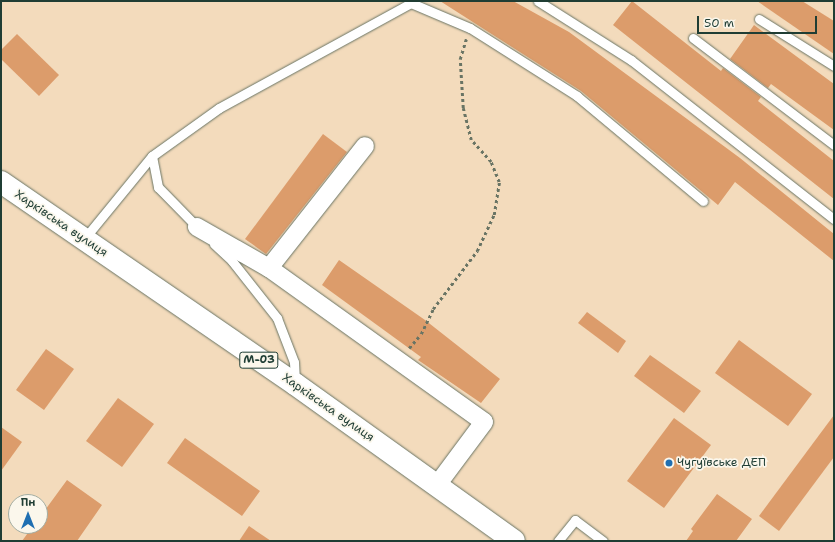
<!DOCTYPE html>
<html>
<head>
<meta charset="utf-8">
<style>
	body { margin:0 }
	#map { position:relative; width:835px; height:542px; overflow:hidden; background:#f3dbbc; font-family:"Shantell Sans",sans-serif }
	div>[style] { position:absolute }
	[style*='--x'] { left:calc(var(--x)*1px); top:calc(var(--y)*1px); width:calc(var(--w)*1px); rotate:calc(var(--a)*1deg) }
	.building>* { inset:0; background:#dc9c6b }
	.path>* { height:2.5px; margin-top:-1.25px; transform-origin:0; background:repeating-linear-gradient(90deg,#697464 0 3px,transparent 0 6px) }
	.roads { filter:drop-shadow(0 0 1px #697464) drop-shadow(0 0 1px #697464) }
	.lane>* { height:9px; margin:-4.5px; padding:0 4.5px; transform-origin:4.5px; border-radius:4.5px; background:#fff }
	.street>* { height:18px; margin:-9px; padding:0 9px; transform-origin:9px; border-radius:9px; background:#fff }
	.highway>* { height:22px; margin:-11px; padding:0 11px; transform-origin:11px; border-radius:11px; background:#fff }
	.dots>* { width:11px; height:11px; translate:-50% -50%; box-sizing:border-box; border:2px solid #fbf7ec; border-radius:50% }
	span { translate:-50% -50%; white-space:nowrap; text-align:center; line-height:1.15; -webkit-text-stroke:3.5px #fbf7ec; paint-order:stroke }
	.shield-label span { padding:1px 3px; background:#fbf7ec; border:1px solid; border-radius:3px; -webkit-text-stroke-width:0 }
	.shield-label { font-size:11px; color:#1f3d34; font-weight:700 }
	.street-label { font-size:12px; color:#1f3d34 }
	.poi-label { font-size:12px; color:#1f3d34 }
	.left { translate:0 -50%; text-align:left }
	.frame { position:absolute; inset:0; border:2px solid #1f3d34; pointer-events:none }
	.north { position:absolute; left:8px; top:494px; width:40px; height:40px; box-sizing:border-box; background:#fbf7ec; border:1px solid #a3ada2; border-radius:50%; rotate:0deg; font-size:11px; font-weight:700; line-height:16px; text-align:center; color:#1f3d34 }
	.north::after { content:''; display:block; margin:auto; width:14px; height:18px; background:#1f6fb2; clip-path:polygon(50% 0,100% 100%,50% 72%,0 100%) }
	.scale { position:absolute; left:697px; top:16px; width:120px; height:18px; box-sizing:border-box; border:2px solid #1f3d34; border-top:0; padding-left:5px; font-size:12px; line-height:14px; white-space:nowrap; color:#1f3d34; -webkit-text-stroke:3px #fbf7ec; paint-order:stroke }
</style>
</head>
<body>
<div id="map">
	<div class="building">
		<div style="clip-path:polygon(440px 1px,513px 1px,569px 32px,740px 158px,834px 234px,834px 261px,735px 182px,718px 205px,581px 91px)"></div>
		<div style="clip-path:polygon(632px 1px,721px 71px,723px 68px,761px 97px,758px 101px,834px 161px,834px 199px,613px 25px)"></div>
		<div style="clip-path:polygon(757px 1px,802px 1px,834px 21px,834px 54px)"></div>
		<div style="clip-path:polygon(754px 25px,834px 84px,834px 130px,771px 84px,768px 88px,730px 59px)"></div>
		<div style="clip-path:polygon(17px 34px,59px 75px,39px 96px,1px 59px,1px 50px)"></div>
		<div style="clip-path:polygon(323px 134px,347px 152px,266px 254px,245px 239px)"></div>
		<div style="clip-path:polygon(339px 260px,425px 320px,500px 379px,481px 403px,418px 360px,421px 357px,322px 285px)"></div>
		<div style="clip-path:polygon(587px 312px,626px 341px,618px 353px,578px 323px)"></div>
		<div style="clip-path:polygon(739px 340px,812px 394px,788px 426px,715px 373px)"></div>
		<div style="clip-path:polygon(46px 349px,74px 369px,44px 410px,16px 390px)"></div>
		<div style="clip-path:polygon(650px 355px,701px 391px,684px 413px,634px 376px)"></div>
		<div style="clip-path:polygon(118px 398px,154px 424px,122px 467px,86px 441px)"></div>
		<div style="clip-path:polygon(834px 415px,834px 457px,779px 531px,759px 516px)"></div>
		<div style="clip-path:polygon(674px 418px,711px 445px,664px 508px,627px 481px)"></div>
		<div style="clip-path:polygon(1px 427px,22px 442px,1px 471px)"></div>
		<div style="clip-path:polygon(185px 438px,260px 491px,242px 516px,167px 463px)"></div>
		<div style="clip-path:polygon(67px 480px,102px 505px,77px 541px,22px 541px,33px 526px,40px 526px,40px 517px)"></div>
		<div style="clip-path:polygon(717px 494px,752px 519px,736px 541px,686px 541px,693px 531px,691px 529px)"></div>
		<div style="clip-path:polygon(249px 526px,271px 541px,239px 541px)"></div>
	</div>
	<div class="path">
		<div style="--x:409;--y:348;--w:18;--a:-49"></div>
		<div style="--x:421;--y:334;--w:28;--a:-64"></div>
		<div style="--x:433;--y:309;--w:73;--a:-52.8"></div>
		<div style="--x:477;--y:251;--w:40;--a:-65"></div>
		<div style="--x:494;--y:215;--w:33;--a:-81"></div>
		<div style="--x:499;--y:182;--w:22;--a:-112"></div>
		<div style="--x:491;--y:162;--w:30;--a:-132"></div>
		<div style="--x:471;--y:140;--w:33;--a:-104"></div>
		<div style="--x:463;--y:108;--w:49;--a:-93.5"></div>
		<div style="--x:460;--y:59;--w:21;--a:-73"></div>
	</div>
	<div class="roads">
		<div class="lane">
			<div style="--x:538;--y:1;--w:110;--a:32.4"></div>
			<div style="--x:631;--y:60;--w:258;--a:38.1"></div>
			<div style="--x:759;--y:19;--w:89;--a:32.1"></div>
			<div style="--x:693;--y:38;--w:177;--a:37.2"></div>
			<div style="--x:152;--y:156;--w:32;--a:79"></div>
			<div style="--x:158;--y:187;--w:59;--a:45.7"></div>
			<div style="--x:84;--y:239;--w:107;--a:-50.7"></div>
			<div style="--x:152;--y:156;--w:82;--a:-35.6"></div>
			<div style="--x:219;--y:108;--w:219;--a:-28.7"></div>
			<div style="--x:411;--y:3;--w:64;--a:23"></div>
			<div style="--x:470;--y:28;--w:127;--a:32.4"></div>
			<div style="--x:577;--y:96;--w:164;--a:39.8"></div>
			<div style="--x:214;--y:244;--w:25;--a:43"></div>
			<div style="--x:232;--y:261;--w:73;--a:51.7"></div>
			<div style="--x:277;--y:318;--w:47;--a:68.9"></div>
			<div style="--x:294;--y:362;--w:21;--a:87"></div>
			<div style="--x:558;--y:541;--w:27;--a:-51"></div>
			<div style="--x:575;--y:520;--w:35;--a:37"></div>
		</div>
		<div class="street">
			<div style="--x:197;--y:227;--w:83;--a:29.7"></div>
			<div style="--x:269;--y:268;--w:264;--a:35.6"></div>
			<div style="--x:484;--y:422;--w:79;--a:126.7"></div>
			<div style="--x:269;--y:268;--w:155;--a:-51.8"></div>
		</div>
		<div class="highway">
			<div style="--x:1;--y:182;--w:357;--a:34.5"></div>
			<div style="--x:295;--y:384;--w:269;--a:35.6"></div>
		</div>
	</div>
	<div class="dots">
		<div style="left:669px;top:463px;background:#1f6fb2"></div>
	</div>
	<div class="shield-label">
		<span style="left:259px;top:360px">М-03</span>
	</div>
	<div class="street-label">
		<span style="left:61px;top:224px;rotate:34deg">Харківська вулиця</span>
		<span style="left:328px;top:408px;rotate:35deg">Харківська вулиця</span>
	</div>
	<div class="poi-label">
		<span class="left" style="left:677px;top:463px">Чугуївське ДЕП</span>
	</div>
	<div class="frame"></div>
	<div class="north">Пн</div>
	<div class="scale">50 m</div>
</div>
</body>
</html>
